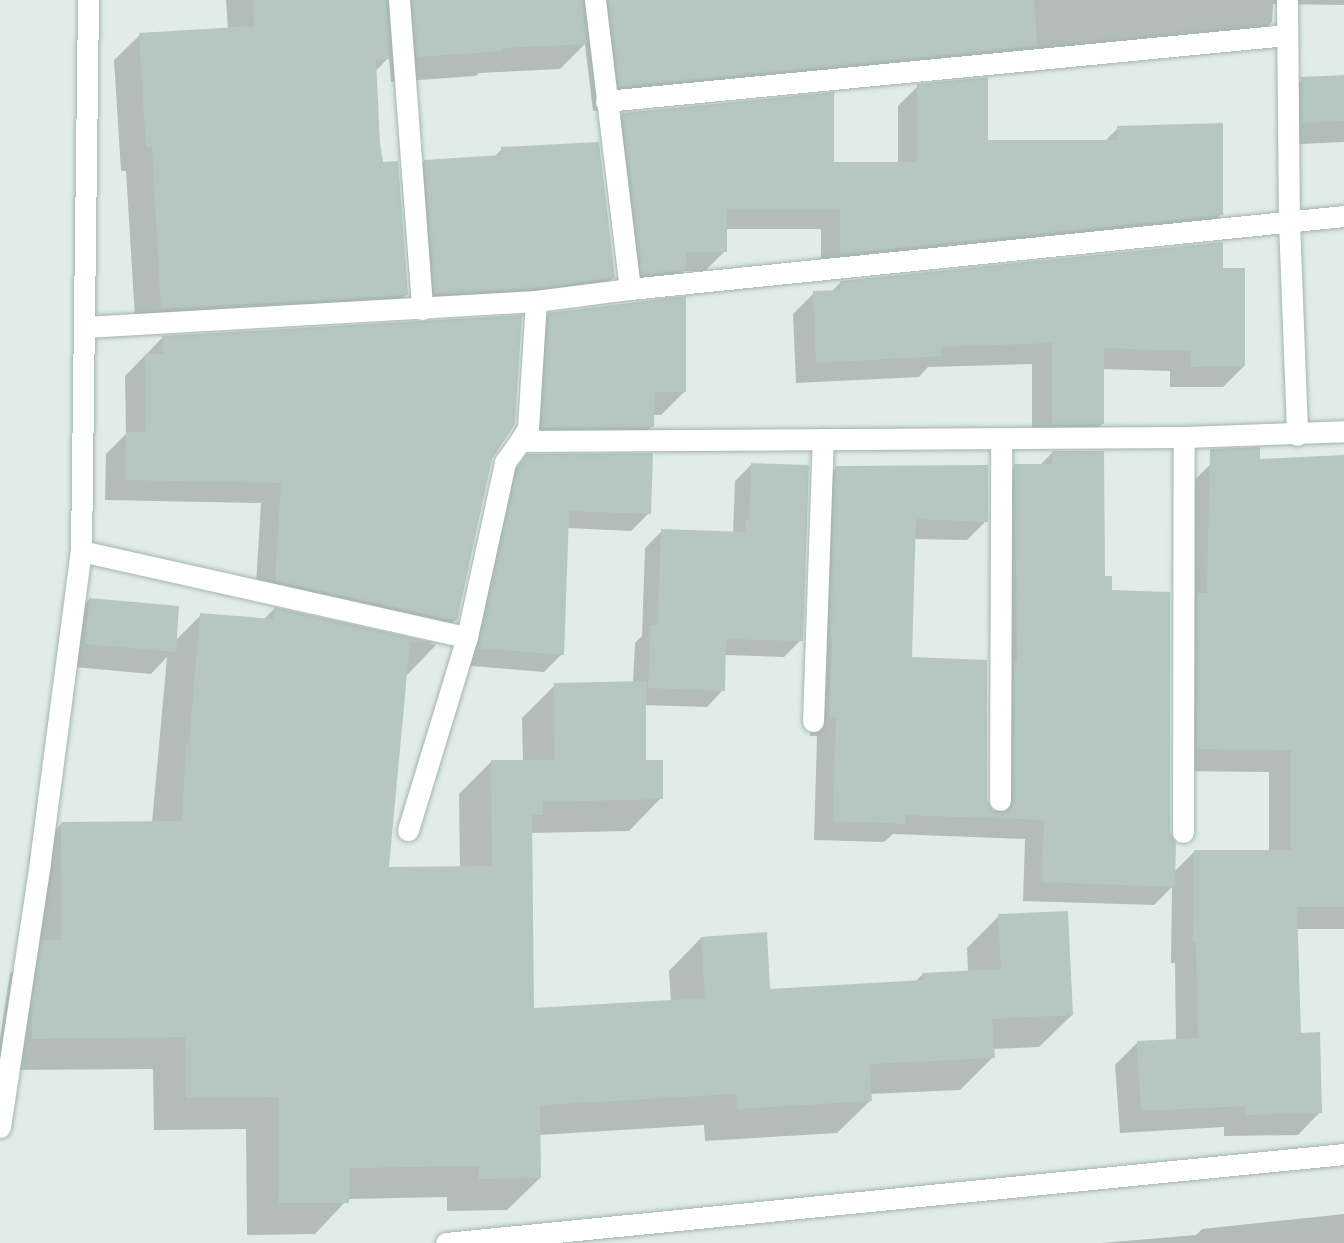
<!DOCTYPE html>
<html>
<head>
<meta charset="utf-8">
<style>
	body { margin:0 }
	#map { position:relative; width:1344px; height:1243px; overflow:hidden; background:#e1ece8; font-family:"Alegreya Sans",sans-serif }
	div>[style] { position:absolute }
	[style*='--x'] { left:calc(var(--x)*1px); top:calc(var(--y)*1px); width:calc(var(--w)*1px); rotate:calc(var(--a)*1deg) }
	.shadow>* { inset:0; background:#0003 }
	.building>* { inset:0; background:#b6c7c1 }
	.roads { filter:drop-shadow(0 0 2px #a4b4b0) drop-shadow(0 0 2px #a4b4b0) }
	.minor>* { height:21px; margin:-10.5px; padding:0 10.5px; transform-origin:10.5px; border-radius:10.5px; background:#fff }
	span { translate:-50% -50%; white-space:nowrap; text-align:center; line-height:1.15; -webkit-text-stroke:5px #f2f9f6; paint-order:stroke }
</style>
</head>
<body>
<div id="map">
	<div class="shadow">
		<div style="clip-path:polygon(226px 0,1344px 0,1344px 5px,1273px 4px,1272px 22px,1247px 48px,593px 111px,585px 44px,560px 69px,479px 73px,476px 76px,391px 82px,389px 57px,375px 72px,381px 164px,406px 295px,380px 320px,136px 334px,126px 171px,121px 171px,114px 60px,140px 35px,228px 29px)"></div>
		<div style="clip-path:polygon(1344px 76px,1344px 142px,1279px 145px,1279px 102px,1302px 79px)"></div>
		<div style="clip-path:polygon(918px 86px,986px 142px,1104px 142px,1118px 128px,1221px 214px,1201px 234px,821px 273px,821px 229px,725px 229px,725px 251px,705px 271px,683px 271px,664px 289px,622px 294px,603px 134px,623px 114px,833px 164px,898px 164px,898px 106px)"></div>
		<div style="clip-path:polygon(502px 149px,614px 277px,591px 300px,412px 316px,402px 184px,425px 161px,494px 157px)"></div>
		<div style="clip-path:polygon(1221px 270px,1244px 366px,1223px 387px,1170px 387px,1170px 371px,1102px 369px,1102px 424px,1082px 444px,1032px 445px,1032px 364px,928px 367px,919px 377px,796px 383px,793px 314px,814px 293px,831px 292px,841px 282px)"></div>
		<div style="clip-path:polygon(549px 314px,684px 392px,661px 415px,652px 415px,652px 426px,629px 449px,519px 450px,526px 337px)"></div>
		<div style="clip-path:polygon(163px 337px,491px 459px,455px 620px,435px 641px,255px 601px,261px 503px,105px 500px,106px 454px,126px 434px,125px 376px)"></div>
		<div style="clip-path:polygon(1052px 453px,1111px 592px,1168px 832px,1173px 873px,1195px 851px,1269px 851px,1269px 772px,1175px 771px,1188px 486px,1211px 464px,1344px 463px,1344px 929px,1296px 929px,1299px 1034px,1320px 1112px,1298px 1135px,1224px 1136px,1224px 1127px,1120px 1133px,1115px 1065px,1137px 1043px,1176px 1041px,1175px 963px,1171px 963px,1172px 887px,1154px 905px,1023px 901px,1025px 839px,893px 834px,884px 842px,814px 840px,817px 736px,810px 736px,816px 487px,836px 468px,986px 521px,967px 540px,914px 539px,910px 659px,994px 818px,995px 485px,1015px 466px,1039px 466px)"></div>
		<div style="clip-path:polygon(528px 456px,649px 513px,631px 531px,567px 528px,562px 654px,544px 672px,461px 665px,509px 474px)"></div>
		<div style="clip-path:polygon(752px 464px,801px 640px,784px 657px,724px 655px,723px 690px,707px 707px,644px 705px,644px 762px,661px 798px,629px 831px,531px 833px,532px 1010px,671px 1002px,669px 971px,701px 938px,769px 991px,915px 982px,923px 974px,968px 972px,967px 948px,999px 916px,1072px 1015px,1039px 1047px,992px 1049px,993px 1057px,960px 1090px,869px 1094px,870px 1101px,837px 1133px,705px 1141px,704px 1125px,539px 1135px,540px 1178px,507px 1210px,447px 1211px,447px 1197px,348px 1199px,315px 1234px,247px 1235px,246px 1129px,154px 1130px,153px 1069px,0 1070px,0 1038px,10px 974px,29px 955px,29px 856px,61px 824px,152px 823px,167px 657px,151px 674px,63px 666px,66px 623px,89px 600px,175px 641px,201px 615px,263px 620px,274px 609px,436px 645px,405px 677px,387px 869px,460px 868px,459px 794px,491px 762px,523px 762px,522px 718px,555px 685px,633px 683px,635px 643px,642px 636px,645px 548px,662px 531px,733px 534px,735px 481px)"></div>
		<div style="clip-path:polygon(1344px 1214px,1344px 1243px,1101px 1243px,1196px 1235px,1202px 1229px)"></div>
	</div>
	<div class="building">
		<div style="clip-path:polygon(253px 0,386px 0,390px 59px,376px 60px,380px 143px,383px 162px,398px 161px,408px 295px,161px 309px,152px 146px,146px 147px,139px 33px,254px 26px)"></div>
		<div style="clip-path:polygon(412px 0,582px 0,587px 44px,503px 48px,503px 51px,416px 57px)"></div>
		<div style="clip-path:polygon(608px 0,1034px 0,1037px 46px,619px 87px)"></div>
		<div style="clip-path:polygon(1344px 75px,1344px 121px,1301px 123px,1301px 77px)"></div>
		<div style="clip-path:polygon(988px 77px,988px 140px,1117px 140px,1117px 126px,1223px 123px,1223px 215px,840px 254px,840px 210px,727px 210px,727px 252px,686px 252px,686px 270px,641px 275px,622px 113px,834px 92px,834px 162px,917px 162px,917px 84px)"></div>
		<div style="clip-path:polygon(599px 142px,615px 278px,535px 288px,434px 294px,424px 160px,502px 155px,501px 147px)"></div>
		<div style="clip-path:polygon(1223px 242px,1223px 268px,1245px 268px,1245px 366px,1190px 367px,1190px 351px,1104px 348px,1104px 424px,1052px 425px,1052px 343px,941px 347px,941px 356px,816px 363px,813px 291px,840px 290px,840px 281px)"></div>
		<div style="clip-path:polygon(686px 296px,686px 392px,655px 392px,654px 427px,541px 428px,548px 313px)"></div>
		<div style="clip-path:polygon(522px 315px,515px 424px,492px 459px,457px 621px,275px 581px,281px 483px,125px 480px,126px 432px,146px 432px,145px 354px,163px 354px,162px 336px)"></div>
		<div style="clip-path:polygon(1260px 447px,1260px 459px,1344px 455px,1344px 907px,1297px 907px,1301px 1033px,1320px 1032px,1322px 1113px,1245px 1115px,1245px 1106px,1141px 1111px,1137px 1041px,1198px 1038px,1196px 942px,1193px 942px,1194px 850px,1291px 850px,1291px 750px,1196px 749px,1197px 593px,1207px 593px,1210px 449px)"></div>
		<div style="clip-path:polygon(1052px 451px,1104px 451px,1105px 576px,1112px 576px,1112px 590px,1170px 592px,1170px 832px,1176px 843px,1175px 887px,1042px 882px,1044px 820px,905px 815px,905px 824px,833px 821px,836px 717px,829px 717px,832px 642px,829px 642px,835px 466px,988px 465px,988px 522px,916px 519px,912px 657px,987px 660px,987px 800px,993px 811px,1001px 813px,1011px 807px,1013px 800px,1014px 661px,1017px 661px,1014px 464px,1052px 464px)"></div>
		<div style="clip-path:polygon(653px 453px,651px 514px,571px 511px,569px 515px,564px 655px,477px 648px,517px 467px,527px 454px)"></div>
		<div style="clip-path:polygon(751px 463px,809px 465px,803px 641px,726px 639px,725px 691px,648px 688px,651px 625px,658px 625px,661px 529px,745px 532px,745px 519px,749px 520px)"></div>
		<div style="clip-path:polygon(89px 598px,179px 606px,176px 652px,85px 644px)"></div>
		<div style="clip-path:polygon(274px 607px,440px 644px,410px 642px,389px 867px,492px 866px,491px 760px,555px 760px,554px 683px,646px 681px,646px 760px,663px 760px,663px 799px,543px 802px,543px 815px,532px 815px,534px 1008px,705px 998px,701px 937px,767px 932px,770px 989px,923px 980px,922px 973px,1001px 969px,998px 914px,1068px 911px,1073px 1015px,992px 1019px,995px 1058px,869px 1064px,872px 1101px,737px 1109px,736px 1094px,540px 1105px,541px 1178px,479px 1179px,479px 1166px,349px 1168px,349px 1203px,279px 1203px,278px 1097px,186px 1098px,185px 1037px,32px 1039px,31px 1006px,41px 940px,61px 940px,61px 822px,182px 821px,186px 744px,189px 744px,200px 613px,273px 619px)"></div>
	</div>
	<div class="roads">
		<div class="minor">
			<div style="--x:399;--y:0;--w:310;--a:85.7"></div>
			<div style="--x:595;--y:0;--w:291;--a:83.1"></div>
			<div style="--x:1287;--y:0;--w:222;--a:89.5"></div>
			<div style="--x:1289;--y:222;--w:213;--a:87.8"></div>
			<div style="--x:606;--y:101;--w:684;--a:-5.54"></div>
			<div style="--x:85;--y:327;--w:452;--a:-3.3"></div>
			<div style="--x:536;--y:301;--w:95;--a:-7.3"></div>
			<div style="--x:630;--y:289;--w:718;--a:-5.84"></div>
			<div style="--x:520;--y:441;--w:15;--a:-58"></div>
			<div style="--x:528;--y:428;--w:127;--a:-86.4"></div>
			<div style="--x:81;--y:551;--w:395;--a:12.6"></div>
			<div style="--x:467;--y:637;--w:202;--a:107"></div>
			<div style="--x:467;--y:637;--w:179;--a:-77.7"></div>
			<div style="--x:505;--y:462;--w:26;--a:-54"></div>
			<div style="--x:520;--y:441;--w:664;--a:-0.35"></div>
			<div style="--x:1184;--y:437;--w:160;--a:-2.1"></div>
			<div style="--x:813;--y:721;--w:282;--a:-88"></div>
			<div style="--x:1000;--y:800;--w:362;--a:-89.8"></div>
			<div style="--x:1183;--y:832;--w:395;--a:-89.9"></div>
			<div style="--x:0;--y:1127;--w:269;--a:-81.4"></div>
			<div style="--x:40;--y:861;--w:313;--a:-82.5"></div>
			<div style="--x:81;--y:551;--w:551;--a:-89.27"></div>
			<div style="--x:446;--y:1243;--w:902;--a:-5.66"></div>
		</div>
	</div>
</div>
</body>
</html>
